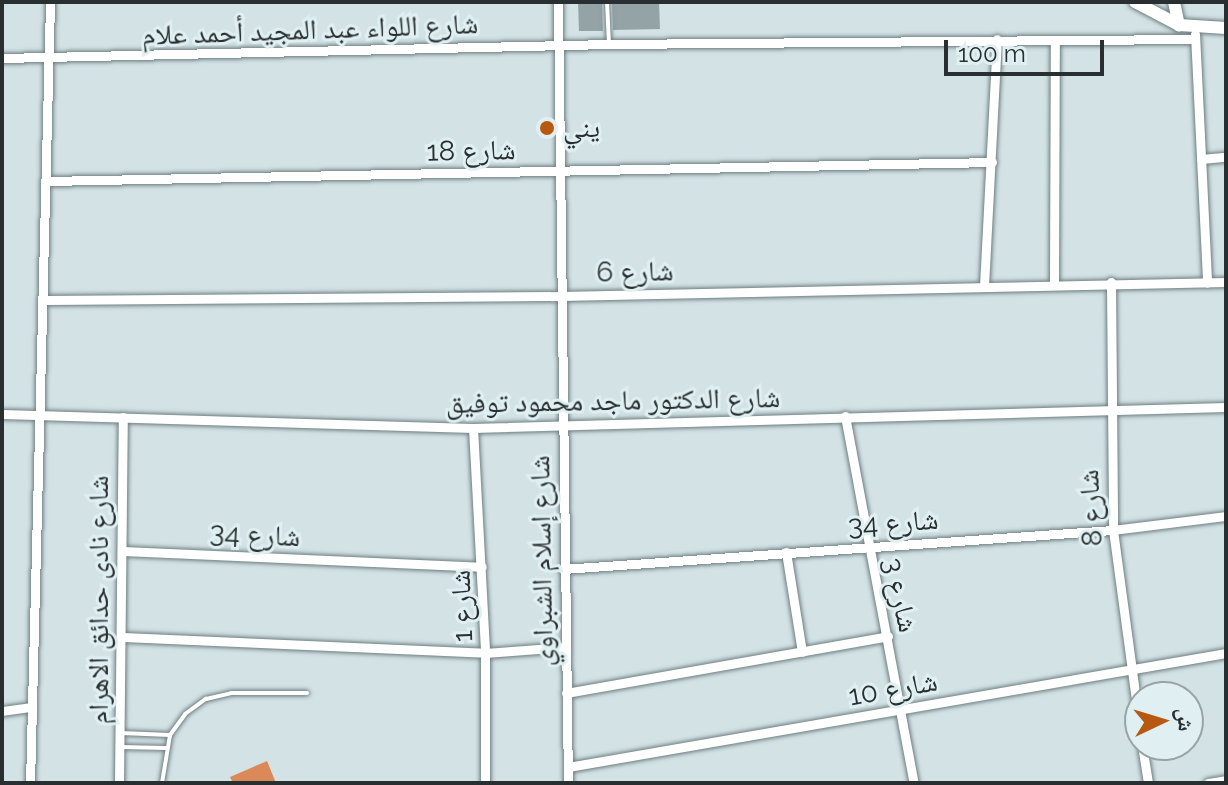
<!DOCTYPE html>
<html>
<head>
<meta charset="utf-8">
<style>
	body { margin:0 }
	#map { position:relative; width:1228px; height:785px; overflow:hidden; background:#d3e3e5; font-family:Raleway,"Noto Naskh Arabic",sans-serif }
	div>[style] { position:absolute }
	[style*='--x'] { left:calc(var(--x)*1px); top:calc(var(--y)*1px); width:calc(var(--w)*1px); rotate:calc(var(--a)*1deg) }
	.water>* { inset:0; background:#db8959 }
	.building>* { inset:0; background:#94a3a6 }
	.roads { filter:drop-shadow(0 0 2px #6f7e80) drop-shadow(0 0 2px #6f7e80) }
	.lane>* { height:4px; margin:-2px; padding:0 2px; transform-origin:2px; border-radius:2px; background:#fff }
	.street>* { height:9px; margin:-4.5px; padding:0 4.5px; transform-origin:4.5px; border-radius:4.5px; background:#fff }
	.secondary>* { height:12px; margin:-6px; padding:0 6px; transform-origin:6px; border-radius:6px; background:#fff }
	.dots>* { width:22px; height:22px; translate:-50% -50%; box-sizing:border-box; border:4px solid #e0f0f2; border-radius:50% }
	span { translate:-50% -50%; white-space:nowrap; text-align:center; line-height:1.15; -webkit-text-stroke:6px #e0f0f2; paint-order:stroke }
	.street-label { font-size:28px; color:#292f30 }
	.poi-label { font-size:28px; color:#292f30 }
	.left { translate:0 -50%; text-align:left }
	.frame { position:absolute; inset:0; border:4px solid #292f30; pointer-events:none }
	.north { position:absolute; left:1124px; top:681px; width:80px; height:80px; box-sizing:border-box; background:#e0f0f2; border:2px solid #97a3a4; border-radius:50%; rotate:86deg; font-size:22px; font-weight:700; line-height:32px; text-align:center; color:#292f30 }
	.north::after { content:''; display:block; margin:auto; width:28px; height:36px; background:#b85911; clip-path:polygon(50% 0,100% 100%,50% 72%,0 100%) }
	.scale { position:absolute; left:944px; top:40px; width:160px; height:36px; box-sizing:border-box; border:4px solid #292f30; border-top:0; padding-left:10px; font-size:24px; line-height:28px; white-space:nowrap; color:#292f30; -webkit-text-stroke:6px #e0f0f2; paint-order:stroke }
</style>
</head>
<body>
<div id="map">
	<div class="water">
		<div style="clip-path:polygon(267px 761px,276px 783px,233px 783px,230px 777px)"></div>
	</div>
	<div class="building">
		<div style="clip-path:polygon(578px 2px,602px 2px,603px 31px,579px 31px)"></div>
		<div style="clip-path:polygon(612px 2px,659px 2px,660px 29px,613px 30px)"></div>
	</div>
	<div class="roads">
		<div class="lane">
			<div style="--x:607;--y:2;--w:42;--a:87.3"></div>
			<div style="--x:121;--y:733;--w:49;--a:2.3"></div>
			<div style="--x:120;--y:747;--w:46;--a:1.2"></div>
			<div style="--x:162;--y:783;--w:49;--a:-80.5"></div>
			<div style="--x:170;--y:735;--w:26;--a:-54"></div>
			<div style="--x:185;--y:714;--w:26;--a:-36"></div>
			<div style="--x:206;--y:699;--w:26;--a:-13"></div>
			<div style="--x:231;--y:693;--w:76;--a:0"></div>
		</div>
		<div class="street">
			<div style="--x:558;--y:2;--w:781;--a:89.27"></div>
			<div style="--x:1195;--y:34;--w:249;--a:87.2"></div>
			<div style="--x:2;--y:58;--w:607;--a:-1.32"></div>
			<div style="--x:609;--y:44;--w:586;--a:-0.49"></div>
			<div style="--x:1201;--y:159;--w:25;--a:-5"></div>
			<div style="--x:47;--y:181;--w:945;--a:-1.15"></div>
			<div style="--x:1111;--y:282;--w:248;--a:89.5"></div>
			<div style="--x:1113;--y:530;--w:202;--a:82.3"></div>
			<div style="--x:1054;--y:284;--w:244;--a:-89.8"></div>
			<div style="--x:984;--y:286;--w:247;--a:-87"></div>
			<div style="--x:45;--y:300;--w:516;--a:-0.44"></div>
			<div style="--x:561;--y:296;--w:665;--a:-1.21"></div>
			<div style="--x:2;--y:414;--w:471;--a:1.7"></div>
			<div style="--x:473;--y:428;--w:753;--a:-1.6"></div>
			<div style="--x:845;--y:416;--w:373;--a:79.4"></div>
			<div style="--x:473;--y:428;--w:225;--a:86.9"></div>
			<div style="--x:485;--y:653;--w:130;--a:90"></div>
			<div style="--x:122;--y:551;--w:360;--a:2.5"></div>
			<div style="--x:786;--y:552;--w:101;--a:80.9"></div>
			<div style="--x:563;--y:569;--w:551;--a:-4.06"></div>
			<div style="--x:1113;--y:530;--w:114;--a:-7.1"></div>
			<div style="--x:123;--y:637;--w:362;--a:2.5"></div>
			<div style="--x:485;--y:653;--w:80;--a:-4.3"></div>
			<div style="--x:566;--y:693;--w:327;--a:-10"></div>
			<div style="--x:2;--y:711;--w:29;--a:-8"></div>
			<div style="--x:1142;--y:745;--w:38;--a:81"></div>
			<div style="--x:568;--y:767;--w:668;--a:-9.83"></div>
			<div style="--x:30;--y:783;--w:781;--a:-88.53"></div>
			<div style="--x:119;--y:783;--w:366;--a:-89.4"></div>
			<div style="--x:1208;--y:783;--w:18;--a:-9"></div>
		</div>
		<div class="secondary">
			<div style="--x:1135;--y:2;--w:50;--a:27.6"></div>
			<div style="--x:1179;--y:25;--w:47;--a:3.7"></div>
			<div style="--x:1174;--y:2;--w:24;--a:78"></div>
		</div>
	</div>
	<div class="dots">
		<div style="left:547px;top:128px;background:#b85911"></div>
	</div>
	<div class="street-label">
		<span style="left:310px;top:30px;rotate:-2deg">شارع اللواء عبد المجيد أحمد علام</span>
		<span style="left:471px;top:151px;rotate:-1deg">شارع 18</span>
		<span style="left:635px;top:272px;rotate:-1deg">شارع 6</span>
		<span style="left:613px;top:401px;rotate:-1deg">شارع الدكتور ماجد محمود توفيق</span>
		<span style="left:1091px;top:508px;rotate:-93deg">شارع 8</span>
		<span style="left:893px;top:523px;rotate:-4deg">شارع 34</span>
		<span style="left:255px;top:535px;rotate:3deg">شارع 34</span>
		<span style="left:542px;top:561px;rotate:-91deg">شارع إسلام الشبراوي</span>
		<span style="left:900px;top:595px;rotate:77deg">شارع 3</span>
		<span style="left:99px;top:600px;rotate:-90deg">شارع نادى حدائق الاهرام</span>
		<span style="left:462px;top:606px;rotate:-92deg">شارع 1</span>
		<span style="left:893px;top:689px;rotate:-10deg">شارع 10</span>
	</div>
	<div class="poi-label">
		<span class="left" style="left:563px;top:128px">يني</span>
	</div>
	<div class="frame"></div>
	<div class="north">ش</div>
	<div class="scale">100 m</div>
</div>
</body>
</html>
